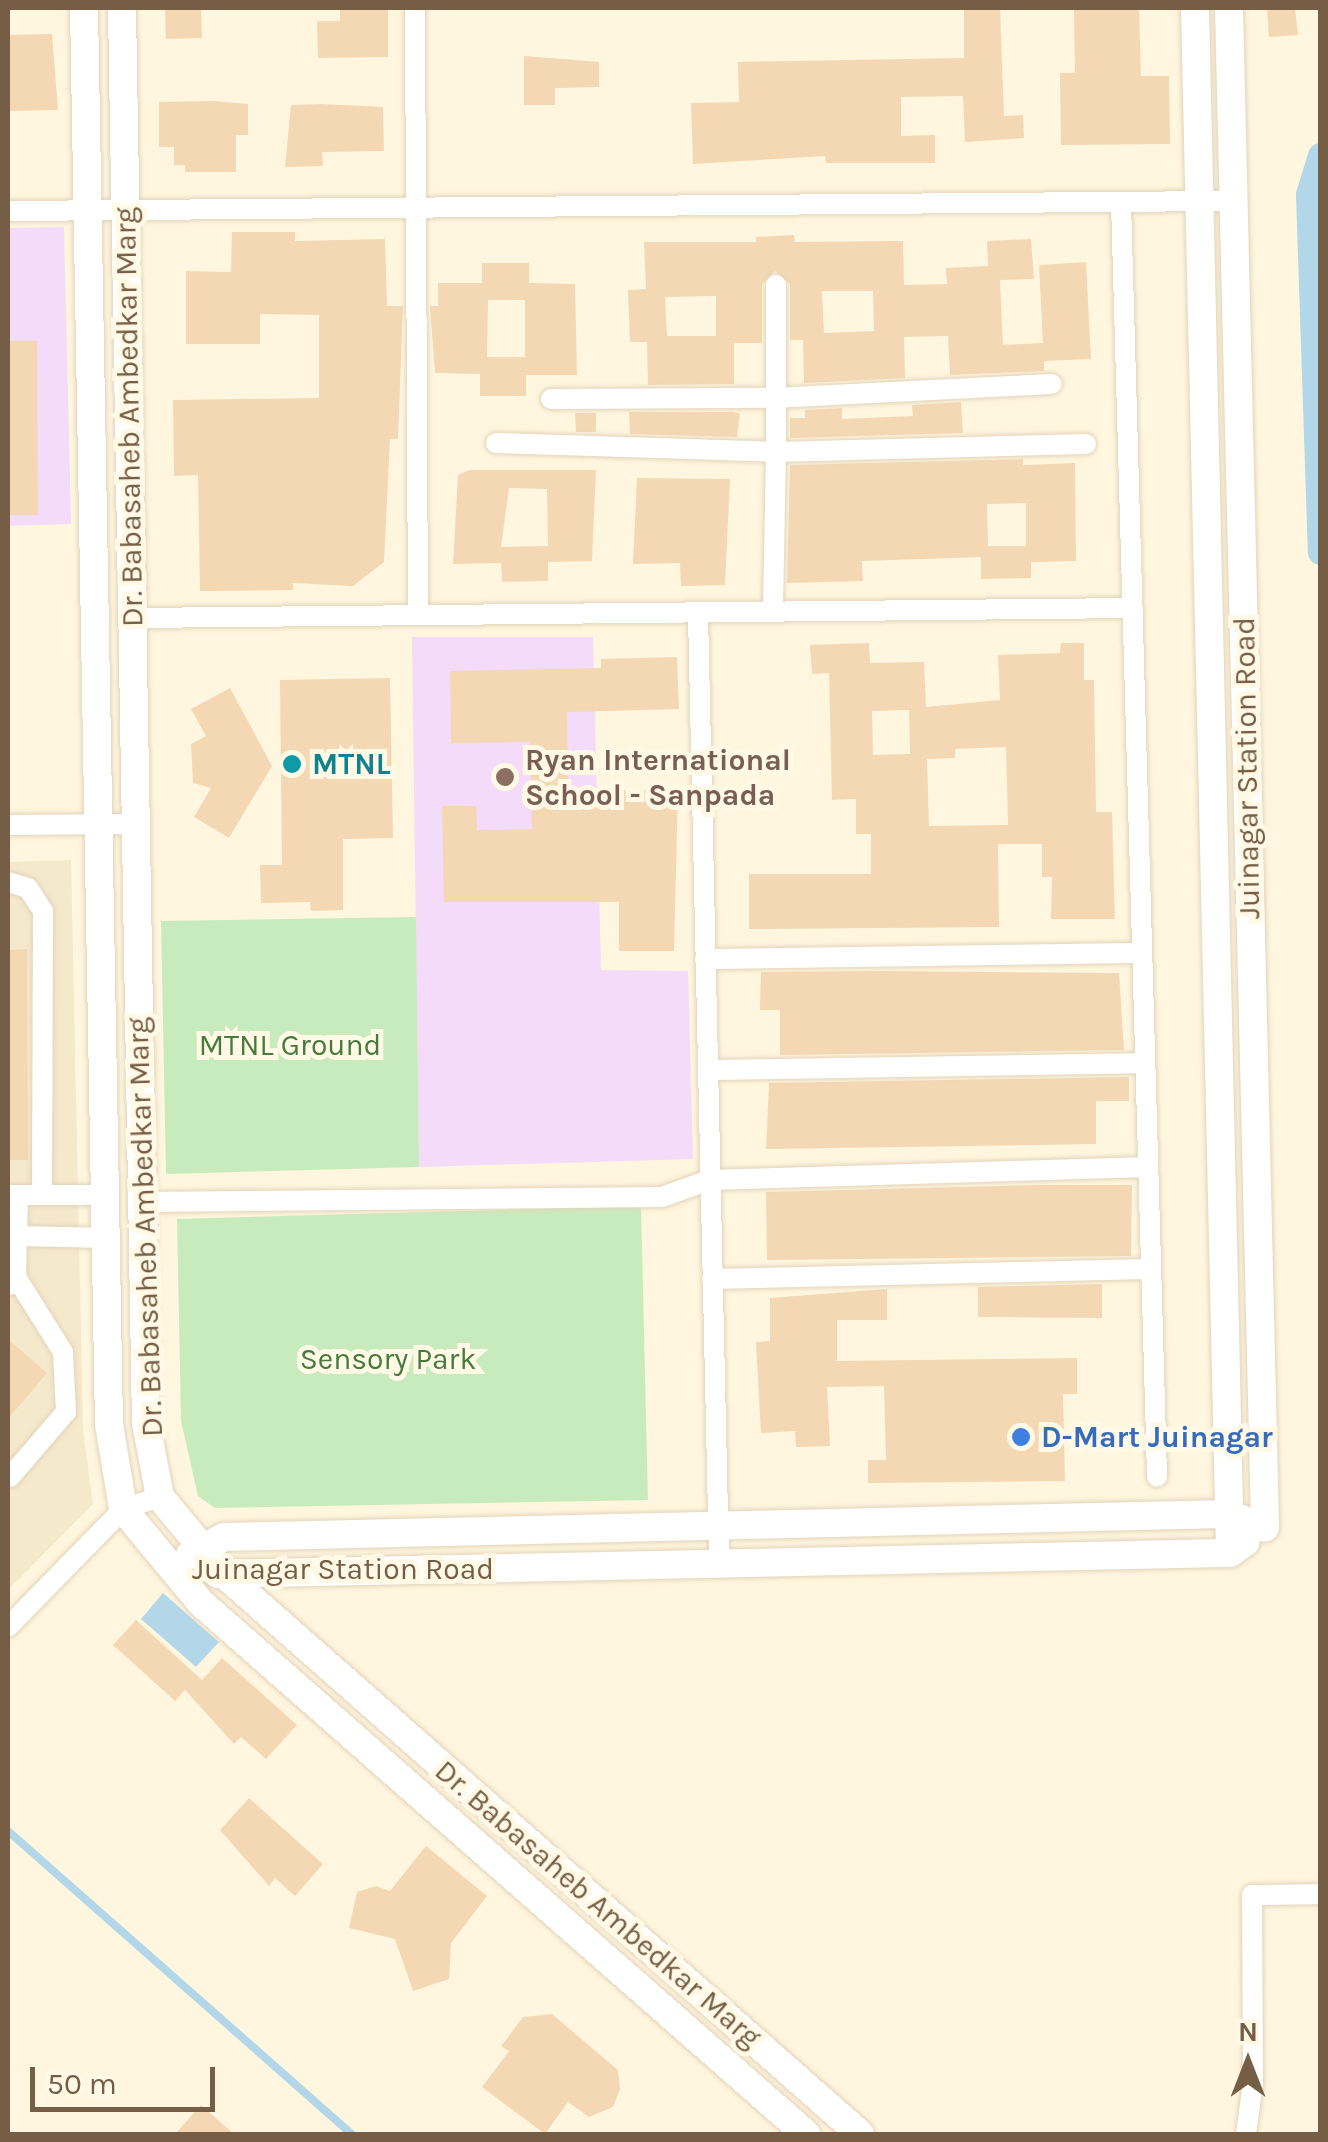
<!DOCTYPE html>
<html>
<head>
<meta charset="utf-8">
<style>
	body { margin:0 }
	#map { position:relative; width:1328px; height:2142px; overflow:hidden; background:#fef6de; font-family:Karla,sans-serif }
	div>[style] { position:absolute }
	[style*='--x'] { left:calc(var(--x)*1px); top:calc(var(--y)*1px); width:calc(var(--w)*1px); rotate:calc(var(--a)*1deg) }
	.residential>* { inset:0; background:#f5e9cc }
	.education>* { inset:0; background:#f3dbf9 }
	.green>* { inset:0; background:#c8ebbd }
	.water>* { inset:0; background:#b2d7e8 }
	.stream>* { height:8px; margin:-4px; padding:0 4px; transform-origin:4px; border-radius:4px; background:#b2d7e8 }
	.canal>* { height:25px; margin:-12.5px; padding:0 12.5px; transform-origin:12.5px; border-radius:12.5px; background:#b2d7e8 }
	.building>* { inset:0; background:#f4d8b4 }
	.roads { filter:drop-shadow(0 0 2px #e2d3ba) drop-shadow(0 0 2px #e2d3ba) }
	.street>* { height:20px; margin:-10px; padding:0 10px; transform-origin:10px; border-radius:10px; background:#fff }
	.secondary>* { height:28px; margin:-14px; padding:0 14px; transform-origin:14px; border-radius:14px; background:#fff }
	.dots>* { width:28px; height:28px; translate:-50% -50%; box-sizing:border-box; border:5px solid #fff9e6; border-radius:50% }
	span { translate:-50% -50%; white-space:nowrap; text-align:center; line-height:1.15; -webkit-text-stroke:10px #fff9e6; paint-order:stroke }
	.street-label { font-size:30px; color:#755e45 }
	.education-label { font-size:30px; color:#785e54; font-weight:700 }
	.left { translate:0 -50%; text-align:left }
	.culture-label { font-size:30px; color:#0d838f; font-weight:700 }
	.park-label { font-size:30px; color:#457b3c }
	.shop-label { font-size:30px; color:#366cbe; font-weight:700 }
	.frame { position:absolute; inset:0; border:10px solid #755e45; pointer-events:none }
	.north { position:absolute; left:1198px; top:2012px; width:100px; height:100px; -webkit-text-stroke:8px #fff9e6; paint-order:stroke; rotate:0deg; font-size:28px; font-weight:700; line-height:40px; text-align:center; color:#755e45 }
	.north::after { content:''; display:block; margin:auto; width:35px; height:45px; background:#755e45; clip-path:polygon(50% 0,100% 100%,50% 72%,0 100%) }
	.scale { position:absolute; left:30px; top:2067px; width:185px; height:45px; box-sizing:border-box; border:5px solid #755e45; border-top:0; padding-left:12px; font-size:30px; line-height:35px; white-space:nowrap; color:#755e45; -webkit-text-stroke:8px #fff9e6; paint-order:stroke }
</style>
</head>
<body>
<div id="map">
	<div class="residential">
		<div style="clip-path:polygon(71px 860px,83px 1431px,93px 1504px,8px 1590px,8px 862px)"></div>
	</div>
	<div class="education">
		<div style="clip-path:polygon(64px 227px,71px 524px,8px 526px,8px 228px)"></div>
		<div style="clip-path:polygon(412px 637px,593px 637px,601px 970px,688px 971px,693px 1159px,419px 1167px)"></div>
	</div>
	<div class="green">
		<div style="clip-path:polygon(416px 917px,419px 1167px,166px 1174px,161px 921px)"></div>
		<div style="clip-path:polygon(641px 1206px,648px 1500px,215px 1508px,198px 1496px,181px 1421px,177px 1219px)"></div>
	</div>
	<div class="water">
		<div style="clip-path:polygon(163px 1593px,219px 1642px,196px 1667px,141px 1619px)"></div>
	</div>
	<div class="stream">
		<div style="--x:8;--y:1831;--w:458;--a:41.4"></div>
	</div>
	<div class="canal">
		<div style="--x:1320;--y:155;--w:41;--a:107.1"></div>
		<div style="--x:1308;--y:194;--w:358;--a:88.1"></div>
	</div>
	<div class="building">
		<div style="clip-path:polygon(165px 8px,201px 8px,202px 38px,166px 39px)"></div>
		<div style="clip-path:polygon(340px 8px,388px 8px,388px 57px,318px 58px,317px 21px,340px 21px)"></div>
		<div style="clip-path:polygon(964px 8px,1000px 8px,1004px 116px,1023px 115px,1024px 138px,965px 142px,963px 96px,901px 97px,901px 136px,935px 135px,935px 163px,826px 163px,825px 156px,693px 164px,691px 103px,739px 102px,738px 62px,964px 58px)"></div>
		<div style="clip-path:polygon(1074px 8px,1139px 8px,1141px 76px,1169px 76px,1170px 144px,1061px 145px,1060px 73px,1075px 73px)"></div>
		<div style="clip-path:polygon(1267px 8px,1295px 8px,1298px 35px,1269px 37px)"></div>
		<div style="clip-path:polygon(52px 34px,58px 110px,8px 111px,8px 35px)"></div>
		<div style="clip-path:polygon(524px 56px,599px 62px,599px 87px,555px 88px,555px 105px,524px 105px)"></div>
		<div style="clip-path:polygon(212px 101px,248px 104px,248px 135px,236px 135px,236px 172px,185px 172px,185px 165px,174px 165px,174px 147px,159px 147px,159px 102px)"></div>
		<div style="clip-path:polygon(321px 104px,383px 107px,384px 151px,322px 152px,323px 166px,285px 167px,291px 105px)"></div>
		<div style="clip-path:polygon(232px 232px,295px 232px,295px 241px,385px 239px,387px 306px,403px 306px,398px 439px,390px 439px,384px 562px,353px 586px,293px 583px,293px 590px,200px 591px,198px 475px,174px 476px,173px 400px,319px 398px,319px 315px,260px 314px,260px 344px,186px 344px,186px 271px,231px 272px)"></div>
		<div style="clip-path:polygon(evenodd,794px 235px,795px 242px,903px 241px,904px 285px,947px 284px,946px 268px,988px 266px,987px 241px,1031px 239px,1034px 279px,1000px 280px,1003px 345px,1043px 343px,1039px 265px,1086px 262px,1091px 359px,1044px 361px,1044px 371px,950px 375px,948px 336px,904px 337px,905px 378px,804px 383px,803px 340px,790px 340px,790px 284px,775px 271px,762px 284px,762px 343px,734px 343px,734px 384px,648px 385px,647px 342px,630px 342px,628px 290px,646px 289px,644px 242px,756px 242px,756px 237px,794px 235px,822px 291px,873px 291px,874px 331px,824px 333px,822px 291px,794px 235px,716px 296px,716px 336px,667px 336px,665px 297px,716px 296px)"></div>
		<div style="clip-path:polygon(evenodd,482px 263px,529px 263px,529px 283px,575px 284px,577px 375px,526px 375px,526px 396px,480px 396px,480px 374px,435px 373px,430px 306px,438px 306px,438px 283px,482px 283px,482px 263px,488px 300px,525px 300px,525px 357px,487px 357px,488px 300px)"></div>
		<div style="clip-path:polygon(8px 341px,37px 341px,38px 515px,8px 515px)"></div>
		<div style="clip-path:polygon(961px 402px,963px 433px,790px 438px,790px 418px,805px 418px,805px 410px,842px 408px,842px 419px,913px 416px,912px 405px)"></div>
		<div style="clip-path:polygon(629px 412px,734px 412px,740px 414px,737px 437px,630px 434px)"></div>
		<div style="clip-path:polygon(575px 413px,596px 413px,596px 432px,576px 432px)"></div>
		<div style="clip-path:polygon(evenodd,1023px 459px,1023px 465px,1075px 463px,1076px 561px,1031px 562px,1031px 578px,981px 579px,981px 557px,862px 561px,863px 581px,787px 583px,790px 465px,1023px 459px,1026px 503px,1026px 546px,988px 546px,987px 504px,1026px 503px)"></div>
		<div style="clip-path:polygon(evenodd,469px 470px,596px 470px,592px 561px,548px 562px,548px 581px,502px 582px,501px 563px,453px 564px,458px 475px,469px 470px,509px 488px,547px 489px,548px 546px,501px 547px,509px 488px)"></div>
		<div style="clip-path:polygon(637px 478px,730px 479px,725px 585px,681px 586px,680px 563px,633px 564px)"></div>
		<div style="clip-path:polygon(evenodd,869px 643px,870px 663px,924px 662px,926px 707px,1000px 700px,998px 655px,1060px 653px,1061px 643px,1084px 643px,1084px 680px,1094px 680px,1096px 812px,1112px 812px,1115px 919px,1051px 919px,1052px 877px,1042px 877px,1042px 844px,998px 844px,999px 927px,749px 929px,749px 874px,871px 874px,871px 834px,856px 834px,856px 799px,832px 800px,829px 673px,812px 674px,810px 645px,869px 643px,909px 710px,910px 754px,873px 755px,872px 711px,909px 710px,869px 643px,1006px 747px,1008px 825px,929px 826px,927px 759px,955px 758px,955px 749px,1006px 747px)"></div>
		<div style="clip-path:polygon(677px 657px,679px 709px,567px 712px,568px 791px,678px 789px,674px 951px,619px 951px,619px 902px,444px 902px,442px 806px,476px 806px,477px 830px,532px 829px,530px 742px,451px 743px,450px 671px,601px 668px,601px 659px)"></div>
		<div style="clip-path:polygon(390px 678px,393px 838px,343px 839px,343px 910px,311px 911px,310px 902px,261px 903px,260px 865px,282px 865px,280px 680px)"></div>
		<div style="clip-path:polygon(230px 688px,272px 766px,229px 838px,194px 817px,211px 788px,193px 783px,191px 744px,206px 736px,191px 709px)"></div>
		<div style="clip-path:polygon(27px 949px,28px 1160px,8px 1160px,8px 950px)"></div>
		<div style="clip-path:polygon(874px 971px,1119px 973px,1124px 1050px,780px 1055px,780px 1010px,760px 1010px,761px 972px)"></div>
		<div style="clip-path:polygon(1129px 1077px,1129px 1101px,1096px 1101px,1096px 1144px,766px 1149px,769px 1083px)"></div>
		<div style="clip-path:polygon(1040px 1185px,1132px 1185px,1131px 1256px,767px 1260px,766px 1192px)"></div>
		<div style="clip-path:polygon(1102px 1284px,1102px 1318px,978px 1317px,978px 1287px)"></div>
		<div style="clip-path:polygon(887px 1289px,887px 1320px,837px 1320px,837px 1361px,1077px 1358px,1077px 1394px,1063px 1394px,1065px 1481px,868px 1483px,868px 1460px,886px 1460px,884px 1386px,827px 1387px,830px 1446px,796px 1447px,795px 1431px,761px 1433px,756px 1342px,770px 1341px,770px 1298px)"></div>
		<div style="clip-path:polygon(8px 1339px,47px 1373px,8px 1419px)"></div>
		<div style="clip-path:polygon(136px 1620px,202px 1680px,222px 1658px,297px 1725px,266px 1759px,241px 1737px,234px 1744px,185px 1690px,175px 1701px,113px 1645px)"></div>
		<div style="clip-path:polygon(249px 1798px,323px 1864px,295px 1896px,275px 1878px,269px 1886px,220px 1830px)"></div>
		<div style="clip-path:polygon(426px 1846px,487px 1896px,451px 1943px,449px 1979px,413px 1991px,395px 1939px,349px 1928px,357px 1892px,376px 1886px,390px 1891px)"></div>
		<div style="clip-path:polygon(552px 2014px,618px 2070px,620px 2089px,613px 2107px,589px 2117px,568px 2102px,545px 2134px,482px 2087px,509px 2051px,501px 2046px,523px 2017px)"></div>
		<div style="clip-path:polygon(201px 2105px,234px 2134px,175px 2134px)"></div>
	</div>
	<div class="roads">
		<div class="street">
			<div style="--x:415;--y:8;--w:607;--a:89.72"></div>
			<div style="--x:1121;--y:202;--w:1275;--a:88.38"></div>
			<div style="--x:8;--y:211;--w:1225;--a:-0.47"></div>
			<div style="--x:776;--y:285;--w:167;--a:90"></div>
			<div style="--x:776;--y:452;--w:310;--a:-1.5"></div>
			<div style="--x:551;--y:399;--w:222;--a:-0.3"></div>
			<div style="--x:773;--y:398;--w:279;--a:-2.9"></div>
			<div style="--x:496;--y:443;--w:280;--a:1.8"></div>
			<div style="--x:776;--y:452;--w:159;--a:91.1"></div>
			<div style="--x:698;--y:613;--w:951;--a:88.73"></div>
			<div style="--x:132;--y:618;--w:1001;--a:-0.57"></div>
			<div style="--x:8;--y:825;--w:128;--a:-0.4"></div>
			<div style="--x:8;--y:882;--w:21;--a:17"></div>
			<div style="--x:28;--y:888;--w:27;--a:57"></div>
			<div style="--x:43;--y:911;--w:284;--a:90.2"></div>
			<div style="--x:705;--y:959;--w:437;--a:-0.8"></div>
			<div style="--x:708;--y:1070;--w:437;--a:-0.9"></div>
			<div style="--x:8;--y:1195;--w:97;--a:0"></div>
			<div style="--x:143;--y:1202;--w:519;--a:-0.55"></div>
			<div style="--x:662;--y:1197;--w:50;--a:-19.9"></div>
			<div style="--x:709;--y:1180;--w:439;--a:-1.7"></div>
			<div style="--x:17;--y:1236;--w:89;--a:1.3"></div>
			<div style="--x:712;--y:1279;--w:438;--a:-1.3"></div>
			<div style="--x:9;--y:1285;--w:11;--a:-49"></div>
			<div style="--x:16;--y:1277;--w:82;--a:-88.6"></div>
			<div style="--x:10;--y:1477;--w:86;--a:-49.3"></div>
			<div style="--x:66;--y:1412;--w:60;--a:-92.9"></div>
			<div style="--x:63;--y:1352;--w:89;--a:-122.1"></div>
			<div style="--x:8;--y:1627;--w:165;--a:-45.7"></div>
			<div style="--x:123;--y:1509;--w:39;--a:-18"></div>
			<div style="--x:1246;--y:2134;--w:51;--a:-82.2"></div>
			<div style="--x:1253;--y:2083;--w:188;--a:-90.3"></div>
			<div style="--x:1252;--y:1895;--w:68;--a:-0.8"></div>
		</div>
		<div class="secondary">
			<div style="--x:84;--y:8;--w:1416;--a:88.99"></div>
			<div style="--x:109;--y:1424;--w:86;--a:80.6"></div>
			<div style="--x:123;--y:1509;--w:122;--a:50.3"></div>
			<div style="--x:201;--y:1603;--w:805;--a:41.27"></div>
			<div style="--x:122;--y:8;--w:1415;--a:89.03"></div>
			<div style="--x:146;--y:1423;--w:75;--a:79.3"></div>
			<div style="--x:160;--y:1497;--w:102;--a:50.2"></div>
			<div style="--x:225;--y:1575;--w:846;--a:41.36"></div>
			<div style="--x:1195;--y:8;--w:1545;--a:88.7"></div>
			<div style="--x:1229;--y:8;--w:1520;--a:88.64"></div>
			<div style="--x:190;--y:1555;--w:38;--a:-28"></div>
			<div style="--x:224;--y:1537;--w:1005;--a:-1.31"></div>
			<div style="--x:1229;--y:1514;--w:18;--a:22"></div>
			<div style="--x:218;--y:1574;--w:1012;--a:-1.19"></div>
			<div style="--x:1230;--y:1553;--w:19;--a:-35"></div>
		</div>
	</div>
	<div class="dots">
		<div style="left:292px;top:764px;background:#0f9aa8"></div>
		<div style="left:505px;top:777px;background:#8d6e63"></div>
		<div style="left:1021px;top:1437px;background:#3f7fe0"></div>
	</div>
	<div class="street-label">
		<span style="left:129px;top:417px;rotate:-91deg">Dr. Babasaheb Ambedkar Marg</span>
		<span style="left:1247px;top:768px;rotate:-91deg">Juinagar Station Road</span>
		<span style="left:145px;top:1227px;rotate:-92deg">Dr. Babasaheb Ambedkar Marg</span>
		<span style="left:343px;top:1569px">Juinagar Station Road</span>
		<span style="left:598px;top:1904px;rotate:41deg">Dr. Babasaheb Ambedkar Marg</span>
	</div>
	<div class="education-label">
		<span class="left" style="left:525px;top:777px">Ryan International<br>School - Sanpada</span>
	</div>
	<div class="culture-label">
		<span class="left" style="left:312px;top:764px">MTNL</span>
	</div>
	<div class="park-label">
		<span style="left:290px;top:1045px">MTNL Ground</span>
		<span style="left:388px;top:1359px">Sensory Park</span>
	</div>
	<div class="shop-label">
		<span class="left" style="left:1041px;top:1437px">D-Mart Juinagar</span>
	</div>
	<div class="frame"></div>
	<div class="north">N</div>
	<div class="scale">50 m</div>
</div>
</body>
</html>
